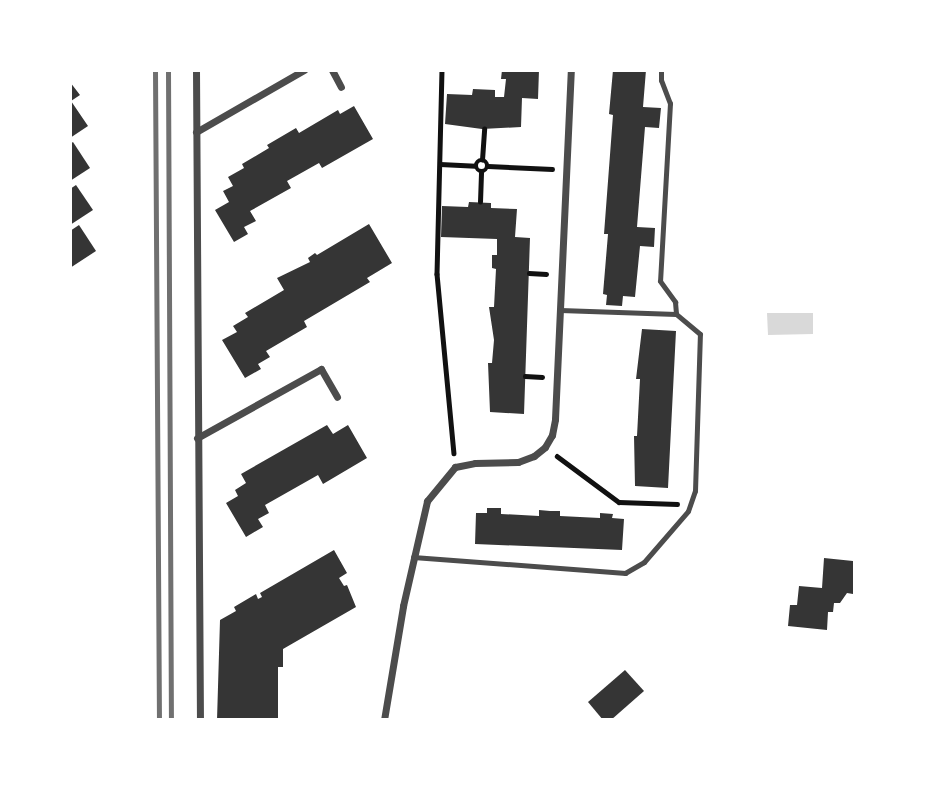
<!DOCTYPE html>
<html>
<head>
<meta charset="utf-8">
<style>
	body { margin:0 }
	#map { position:relative; width:938px; height:790px; overflow:hidden; background:#fff; font-family:"Work Sans",sans-serif }
	div>[style] { position:absolute }
	[style*='--x'] { left:calc(var(--x)*1px); top:calc(var(--y)*1px); width:calc(var(--w)*1px); rotate:calc(var(--a)*1deg) }
	.water>* { inset:0; background:#d9d9d9 }
	.building>* { inset:0; background:#353535 }
	.path>* { height:4.5px; margin:-2.25px; padding:0 2.25px; transform-origin:2.25px; border-radius:2.25px; background:#111 }
	.path>.ring { margin:-2.25px; padding:0; box-sizing:content-box; background:none; border:4.5px solid #111; border-radius:50% }
	.service>* { height:5px; margin:-2.5px; padding:0 2.5px; transform-origin:2.5px; border-radius:2.5px; background:#4c4c4c }
	.minor>* { height:7px; margin:-3.5px; padding:0 3.5px; transform-origin:3.5px; border-radius:3.5px; background:#4c4c4c }
	.rail>* { height:5px; margin:-2.5px; padding:0 2.5px; transform-origin:2.5px; border-radius:2.5px; background:#707070 }
	span { translate:-50% -50%; white-space:nowrap; text-align:center; line-height:1.15; -webkit-text-stroke:7px #fff; paint-order:stroke }
	.frame { position:absolute; inset:0; border:72px solid #fff; pointer-events:none }
</style>
</head>
<body>
<div id="map">
	<div class="water">
		<div style="clip-path:polygon(767px 313px,813px 313px,813px 334px,768px 335px)"></div>
	</div>
	<div class="building">
		<div style="clip-path:polygon(502px 70px,539px 70px,538px 99px,522px 98px,521px 127px,482px 129px,445px 124px,447px 94px,472px 95px,473px 89px,495px 90px,495px 97px,504px 97px,506px 79px,501px 79px)"></div>
		<div style="clip-path:polygon(613px 70px,646px 70px,643px 107px,661px 108px,659px 128px,645px 127px,637px 227px,655px 228px,654px 247px,640px 246px,635px 297px,623px 296px,622px 306px,606px 305px,607px 295px,603px 294px,608px 234px,604px 234px,613px 115px,609px 114px)"></div>
		<div style="clip-path:polygon(70px 82px,80px 95px,71px 101px,88px 126px,70px 138px)"></div>
		<div style="clip-path:polygon(354px 106px,373px 139px,322px 168px,319px 163px,287px 181px,291px 188px,250px 211px,256px 221px,244px 227px,248px 234px,234px 242px,215px 210px,229px 202px,223px 191px,233px 186px,228px 177px,244px 168px,242px 164px,269px 148px,267px 145px,296px 128px,299px 133px,338px 110px,340px 114px)"></div>
		<div style="clip-path:polygon(73px 142px,90px 168px,70px 181px,70px 144px)"></div>
		<div style="clip-path:polygon(76px 185px,93px 210px,70px 225px,70px 189px)"></div>
		<div style="clip-path:polygon(469px 202px,491px 203px,491px 208px,517px 209px,515px 237px,530px 238px,524px 414px,490px 412px,488px 363px,492px 363px,494px 340px,489px 307px,494px 307px,496px 269px,492px 268px,492px 255px,497px 255px,497px 239px,441px 237px,442px 206px,468px 207px)"></div>
		<div style="clip-path:polygon(369px 224px,392px 263px,367px 278px,370px 282px,304px 321px,307px 327px,266px 351px,270px 357px,258px 364px,261px 369px,245px 378px,222px 340px,237px 332px,233px 326px,248px 317px,245px 313px,284px 290px,277px 278px,310px 262px,308px 258px,315px 253px,317px 255px)"></div>
		<div style="clip-path:polygon(79px 225px,96px 251px,70px 268px,70px 231px)"></div>
		<div style="clip-path:polygon(642px 329px,676px 331px,668px 488px,635px 486px,634px 436px,637px 436px,640px 379px,636px 379px)"></div>
		<div style="clip-path:polygon(327px 425px,333px 434px,348px 425px,367px 458px,323px 484px,318px 475px,265px 505px,269px 513px,258px 519px,263px 527px,246px 537px,226px 503px,238px 496px,235px 490px,246px 483px,241px 474px)"></div>
		<div style="clip-path:polygon(487px 508px,501px 508px,501px 514px,539px 516px,539px 510px,550px 511px,560px 511px,560px 516px,600px 518px,600px 513px,613px 514px,612px 518px,624px 519px,622px 550px,475px 544px,476px 513px,487px 513px)"></div>
		<div style="clip-path:polygon(334px 550px,347px 573px,339px 578px,344px 586px,347px 585px,356px 607px,283px 649px,283px 667px,278px 667px,278px 720px,217px 720px,220px 620px,236px 611px,234px 607px,256px 594px,258px 599px,262px 597px,260px 593px)"></div>
		<div style="clip-path:polygon(824px 558px,853px 561px,853px 594px,847px 593px,840px 603px,834px 603px,833px 612px,828px 612px,827px 630px,788px 626px,790px 605px,797px 605px,799px 586px,822px 588px)"></div>
		<div style="clip-path:polygon(625px 670px,644px 691px,611px 720px,603px 720px,588px 702px)"></div>
	</div>
	<div class="path">
		<div style="--x:442;--y:70;--w:204;--a:91.4"></div>
		<div style="--x:437;--y:274;--w:180;--a:84.6"></div>
		<div class="ring" style="left:476px;top:160px;width:7.5px;height:7.5px"></div>
		<div style="--x:482;--y:160;--w:31;--a:-86"></div>
		<div style="--x:440;--y:164;--w:35;--a:3"></div>
		<div style="--x:488;--y:166;--w:64;--a:2.7"></div>
		<div style="--x:480;--y:202;--w:29;--a:-88"></div>
		<div style="--x:529;--y:273;--w:17;--a:3"></div>
		<div style="--x:525;--y:376;--w:17;--a:3"></div>
		<div style="--x:557;--y:456;--w:77;--a:36.6"></div>
		<div style="--x:619;--y:502;--w:58;--a:2"></div>
	</div>
	<div class="service">
		<div style="--x:661;--y:70;--w:10;--a:90"></div>
		<div style="--x:661;--y:80;--w:25;--a:69"></div>
		<div style="--x:670;--y:103;--w:178;--a:93.2"></div>
		<div style="--x:660;--y:281;--w:26;--a:54"></div>
		<div style="--x:675;--y:302;--w:12;--a:85"></div>
		<div style="--x:413;--y:557;--w:213;--a:4.3"></div>
		<div style="--x:625;--y:573;--w:22;--a:-30"></div>
		<div style="--x:644;--y:562;--w:67;--a:-49.2"></div>
		<div style="--x:688;--y:511;--w:21;--a:-71"></div>
		<div style="--x:695;--y:491;--w:157;--a:-88.2"></div>
		<div style="--x:700;--y:334;--w:31;--a:-140"></div>
		<div style="--x:676;--y:314;--w:116;--a:-178"></div>
	</div>
	<div class="minor">
		<div style="--x:196;--y:70;--w:650;--a:89.65"></div>
		<div style="--x:332;--y:70;--w:19;--a:62"></div>
		<div style="--x:196;--y:132;--w:125;--a:-29.9"></div>
		<div style="--x:197;--y:438;--w:142;--a:-29.1"></div>
		<div style="--x:321;--y:369;--w:32;--a:60"></div>
		<div style="--x:384;--y:720;--w:116;--a:-80.5"></div>
		<div style="--x:403;--y:606;--w:108;--a:-77.1"></div>
		<div style="--x:427;--y:501;--w:44;--a:-50.5"></div>
		<div style="--x:455;--y:467;--w:20;--a:-11"></div>
		<div style="--x:475;--y:463;--w:43;--a:-1.3"></div>
		<div style="--x:518;--y:462;--w:17;--a:-21"></div>
		<div style="--x:534;--y:456;--w:14;--a:-39"></div>
		<div style="--x:545;--y:447;--w:14;--a:-60"></div>
		<div style="--x:552;--y:435;--w:16;--a:-79"></div>
		<div style="--x:555;--y:419;--w:349;--a:-87.4"></div>
	</div>
	<div class="rail">
		<div style="--x:155;--y:70;--w:650;--a:89.65"></div>
		<div style="--x:168;--y:70;--w:650;--a:89.74"></div>
	</div>
	<div class="frame"></div>
</div>
</body>
</html>
